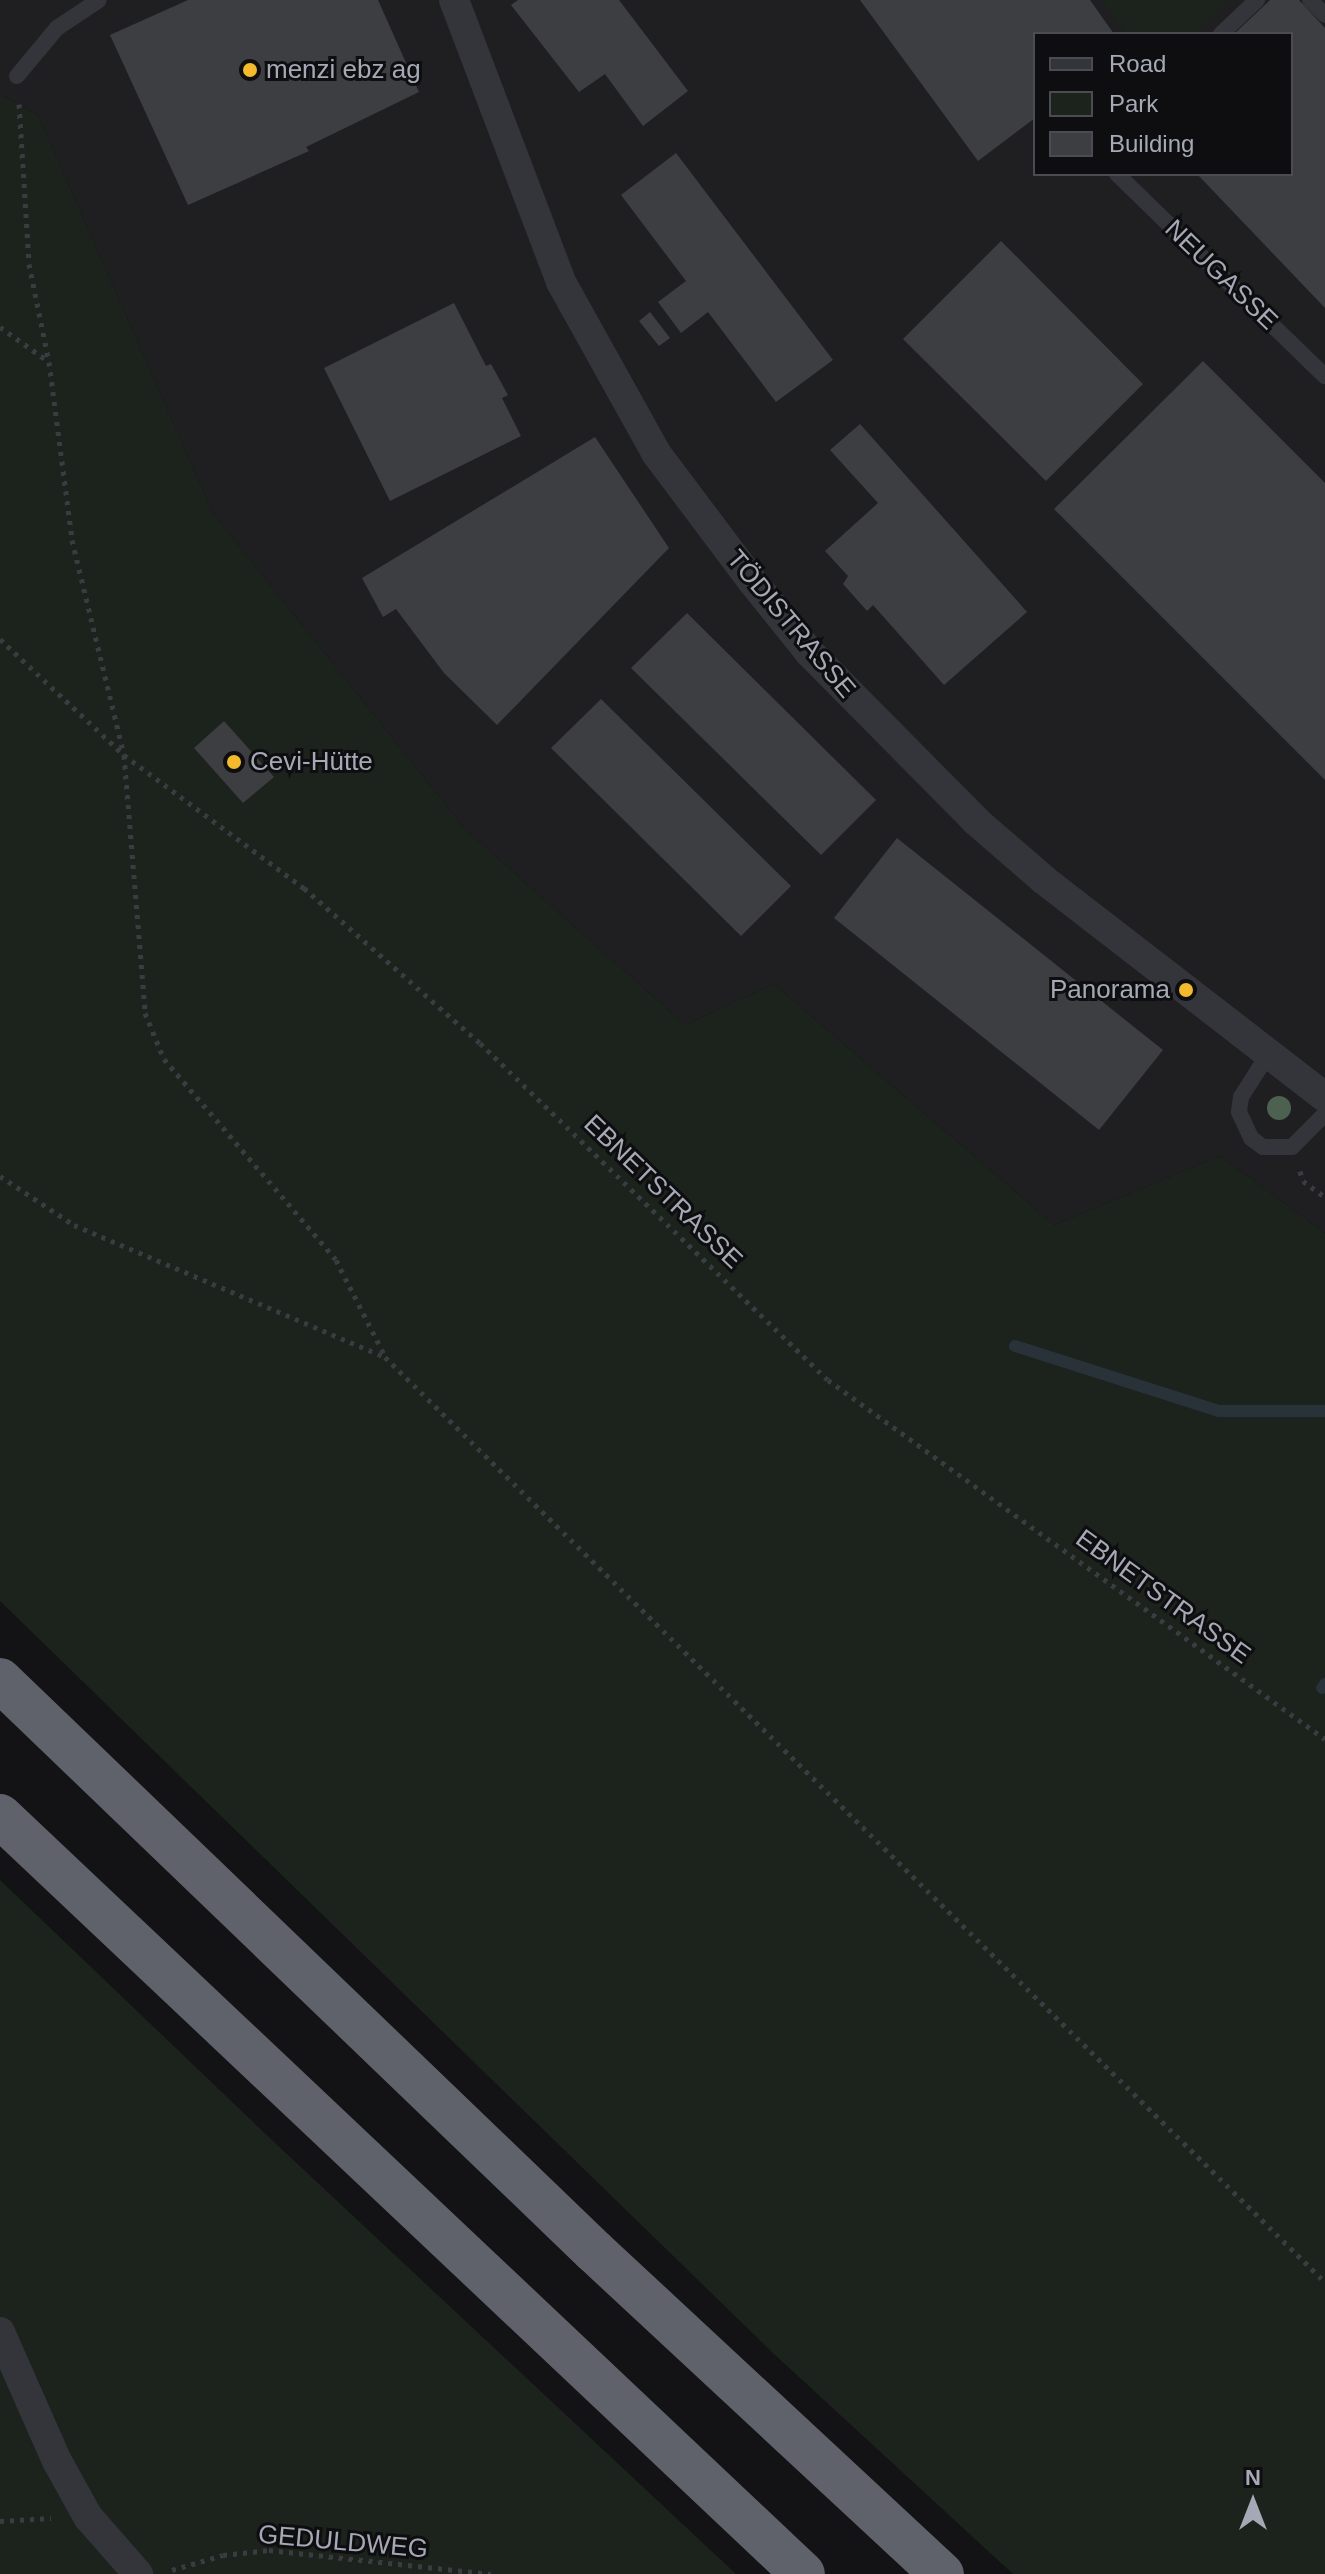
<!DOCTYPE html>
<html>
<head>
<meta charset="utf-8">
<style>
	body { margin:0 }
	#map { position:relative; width:1325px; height:2574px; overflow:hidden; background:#131315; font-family:Arial,sans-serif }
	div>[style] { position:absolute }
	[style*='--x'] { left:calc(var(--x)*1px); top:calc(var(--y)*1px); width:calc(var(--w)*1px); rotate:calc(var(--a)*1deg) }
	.built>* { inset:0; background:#1f1f22 }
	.green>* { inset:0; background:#1b231c }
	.stream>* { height:12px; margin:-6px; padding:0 6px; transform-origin:6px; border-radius:6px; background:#293139 }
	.building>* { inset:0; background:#3d3e42 }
	.path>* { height:5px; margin-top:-2.5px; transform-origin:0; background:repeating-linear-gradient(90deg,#3a3c41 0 4px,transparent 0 10px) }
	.lane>* { height:16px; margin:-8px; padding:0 8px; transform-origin:8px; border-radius:8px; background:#34353a }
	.street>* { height:30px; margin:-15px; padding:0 15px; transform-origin:15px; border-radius:15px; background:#34353a }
	.highway>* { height:44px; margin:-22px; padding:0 22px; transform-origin:22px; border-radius:22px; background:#60626b }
	.trees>* { width:24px; height:24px; margin:-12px; border-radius:50%; background:#4c614f }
	.dots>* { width:22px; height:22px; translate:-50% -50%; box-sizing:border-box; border:4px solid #0e0e10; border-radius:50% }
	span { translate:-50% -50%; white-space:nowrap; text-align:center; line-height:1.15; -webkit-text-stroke:6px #0e0e10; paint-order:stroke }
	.poi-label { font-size:26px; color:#a4a9b5 }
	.left { translate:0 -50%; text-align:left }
	.right { translate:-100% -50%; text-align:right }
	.street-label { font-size:26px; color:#a4a9b5 }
	.legend { position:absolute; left:1033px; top:32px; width:260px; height:144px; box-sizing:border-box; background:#0e0e10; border:2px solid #4a4c52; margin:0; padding:10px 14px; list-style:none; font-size:24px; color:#a4a9b5 }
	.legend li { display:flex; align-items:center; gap:16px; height:40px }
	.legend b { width:40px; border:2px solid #4a4c52 }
	.north { position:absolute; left:1213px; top:2462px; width:80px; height:80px; -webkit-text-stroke:6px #0e0e10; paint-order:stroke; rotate:0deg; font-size:22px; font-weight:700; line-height:32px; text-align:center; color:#a4a9b5 }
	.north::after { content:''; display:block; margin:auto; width:28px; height:36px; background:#a4a9b5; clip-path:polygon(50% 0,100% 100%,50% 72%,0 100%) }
</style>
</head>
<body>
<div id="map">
	<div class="built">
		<div style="clip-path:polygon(evenodd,0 0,1325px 0,1325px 1233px,1220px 1156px,1054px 1225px,774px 984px,685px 1025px,465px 829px,213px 513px,38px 115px,0 94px,0 0,1035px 34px,1291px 34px,1291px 174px,1035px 174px,1035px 34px)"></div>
	</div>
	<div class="green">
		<div style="clip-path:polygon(1102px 0,1229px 0,1195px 34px,1126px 34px)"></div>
		<div style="clip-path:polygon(0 94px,38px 115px,213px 513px,465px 829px,685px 1025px,774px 984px,1054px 1225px,1220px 1156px,1325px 1233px,1325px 2574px,1013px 2574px,774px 2354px,0 1601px)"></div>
		<div style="clip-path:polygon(0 1880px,274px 2142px,736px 2574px,0 2574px)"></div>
	</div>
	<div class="stream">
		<div style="--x:1015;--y:1346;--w:214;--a:17.7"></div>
		<div style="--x:1219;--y:1411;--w:106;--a:0"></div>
		<div style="--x:1322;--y:1688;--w:5;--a:-53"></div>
	</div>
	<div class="building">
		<div style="clip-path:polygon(188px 0,378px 0,419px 92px,306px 147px,309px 151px,188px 205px,110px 35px)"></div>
		<div style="clip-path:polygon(518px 0,619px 0,688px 91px,643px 126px,605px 74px,579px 92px,511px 5px)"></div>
		<div style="clip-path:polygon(860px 0,1090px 0,1114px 34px,1035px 34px,1035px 118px,978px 161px)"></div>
		<div style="clip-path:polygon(1270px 0,1299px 0,1325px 28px,1325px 308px,1197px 174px,1291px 174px,1291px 34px,1234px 34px)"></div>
		<div style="clip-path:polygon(676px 153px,833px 360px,776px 402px,708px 312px,681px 333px,658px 302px,686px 281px,621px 195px)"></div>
		<div style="clip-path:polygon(1001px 241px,1143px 384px,1046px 481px,903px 339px)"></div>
		<div style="clip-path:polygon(454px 303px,486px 366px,491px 364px,508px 395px,502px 398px,521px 436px,390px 501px,324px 368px)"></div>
		<div style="clip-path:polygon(650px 312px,670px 338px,659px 346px,639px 321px)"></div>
		<div style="clip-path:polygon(1203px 361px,1325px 483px,1325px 780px,1054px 509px)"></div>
		<div style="clip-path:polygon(860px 424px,1027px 612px,944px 685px,873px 605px,867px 611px,843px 584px,848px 576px,825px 551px,878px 503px,830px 450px)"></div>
		<div style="clip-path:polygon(595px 437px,669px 548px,497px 725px,444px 673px,396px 609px,383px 617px,362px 578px)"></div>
		<div style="clip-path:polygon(687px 613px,876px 800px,821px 855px,631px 668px)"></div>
		<div style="clip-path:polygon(601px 699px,791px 886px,741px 936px,551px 748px)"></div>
		<div style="clip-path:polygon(224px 721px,274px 777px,243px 803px,194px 748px)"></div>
		<div style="clip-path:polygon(897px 838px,1163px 1050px,1099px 1130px,834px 918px)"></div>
	</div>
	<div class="path">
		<div style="--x:19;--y:104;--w:160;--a:86.4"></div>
		<div style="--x:29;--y:264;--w:100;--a:78.5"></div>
		<div style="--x:49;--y:362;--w:179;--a:82.6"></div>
		<div style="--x:72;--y:540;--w:221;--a:76.4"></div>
		<div style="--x:124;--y:755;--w:259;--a:85.3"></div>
		<div style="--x:145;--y:1013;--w:50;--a:67.6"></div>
		<div style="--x:164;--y:1059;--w:265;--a:49.4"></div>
		<div style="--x:336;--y:1260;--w:108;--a:63"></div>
		<div style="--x:0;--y:327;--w:59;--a:35.3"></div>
		<div style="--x:0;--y:639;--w:170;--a:43.1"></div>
		<div style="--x:124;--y:755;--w:224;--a:36.5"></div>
		<div style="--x:304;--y:888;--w:235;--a:41.4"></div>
		<div style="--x:480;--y:1043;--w:484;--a:44.1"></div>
		<div style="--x:828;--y:1380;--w:613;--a:35.84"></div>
		<div style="--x:1300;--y:1171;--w:10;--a:73"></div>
		<div style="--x:1303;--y:1181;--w:27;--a:36"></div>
		<div style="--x:0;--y:1176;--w:89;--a:33.5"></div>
		<div style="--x:74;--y:1225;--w:338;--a:23"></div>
		<div style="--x:385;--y:1357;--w:1319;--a:44.54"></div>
		<div style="--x:0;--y:2521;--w:51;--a:-3.4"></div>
		<div style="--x:172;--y:2570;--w:53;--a:-16.4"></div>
		<div style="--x:223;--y:2555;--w:46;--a:-6.2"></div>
		<div style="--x:269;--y:2550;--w:223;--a:6.2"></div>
	</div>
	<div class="lane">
		<div style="--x:1310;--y:0;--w:21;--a:45"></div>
		<div style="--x:1221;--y:34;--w:50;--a:-43.4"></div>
		<div style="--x:17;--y:76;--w:62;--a:-50.2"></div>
		<div style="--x:57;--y:28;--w:50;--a:-33.7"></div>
		<div style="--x:1117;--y:174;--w:290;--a:44.2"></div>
		<div style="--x:1269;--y:1053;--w:52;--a:122.5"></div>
		<div style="--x:1241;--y:1097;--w:15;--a:98"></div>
		<div style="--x:1239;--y:1112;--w:29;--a:65"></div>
		<div style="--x:1251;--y:1138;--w:15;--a:37"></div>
		<div style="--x:1263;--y:1147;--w:29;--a:0"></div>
		<div style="--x:1292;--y:1147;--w:47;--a:-45"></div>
	</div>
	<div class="street">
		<div style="--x:454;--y:0;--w:302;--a:69.2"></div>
		<div style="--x:561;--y:282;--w:196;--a:60.9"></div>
		<div style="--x:656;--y:453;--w:161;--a:53.1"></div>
		<div style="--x:753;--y:582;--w:90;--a:51.3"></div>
		<div style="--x:809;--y:652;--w:238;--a:45.3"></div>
		<div style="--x:976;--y:821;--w:90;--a:40.9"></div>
		<div style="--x:1044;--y:880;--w:355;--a:37.7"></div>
		<div style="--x:0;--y:2332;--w:141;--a:66.2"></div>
		<div style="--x:57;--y:2461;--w:64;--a:61"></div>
		<div style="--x:88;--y:2517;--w:76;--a:48.7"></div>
	</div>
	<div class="highway">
		<div style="--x:0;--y:1680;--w:824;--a:43.87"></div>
		<div style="--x:594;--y:2251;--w:475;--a:42.9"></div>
		<div style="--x:0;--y:1816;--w:1104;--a:43.35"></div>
	</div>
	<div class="trees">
		<div style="left:1279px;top:1108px"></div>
	</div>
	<div class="dots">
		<div style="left:250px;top:70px;background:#f4b92c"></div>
		<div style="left:234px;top:762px;background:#f4b92c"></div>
		<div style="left:1186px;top:990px;background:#f4b92c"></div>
	</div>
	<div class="poi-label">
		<span class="left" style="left:266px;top:70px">menzi ebz ag</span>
		<span class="left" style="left:250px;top:762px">Cevi-Hütte</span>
		<span class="right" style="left:1170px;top:990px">Panorama</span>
	</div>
	<div class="street-label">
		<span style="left:1221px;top:275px;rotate:44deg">NEUGASSE</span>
		<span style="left:791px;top:624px;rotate:50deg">TÖDISTRASSE</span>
		<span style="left:663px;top:1192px;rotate:44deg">EBNETSTRASSE</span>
		<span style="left:1163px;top:1597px;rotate:36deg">EBNETSTRASSE</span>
		<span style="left:343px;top:2542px;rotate:5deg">GEDULDWEG</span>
	</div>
	<ul class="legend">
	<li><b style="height:10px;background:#34353a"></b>Road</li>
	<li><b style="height:22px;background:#1b231c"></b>Park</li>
	<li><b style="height:22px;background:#3d3e42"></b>Building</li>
	</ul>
	<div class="north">N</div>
</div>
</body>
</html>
